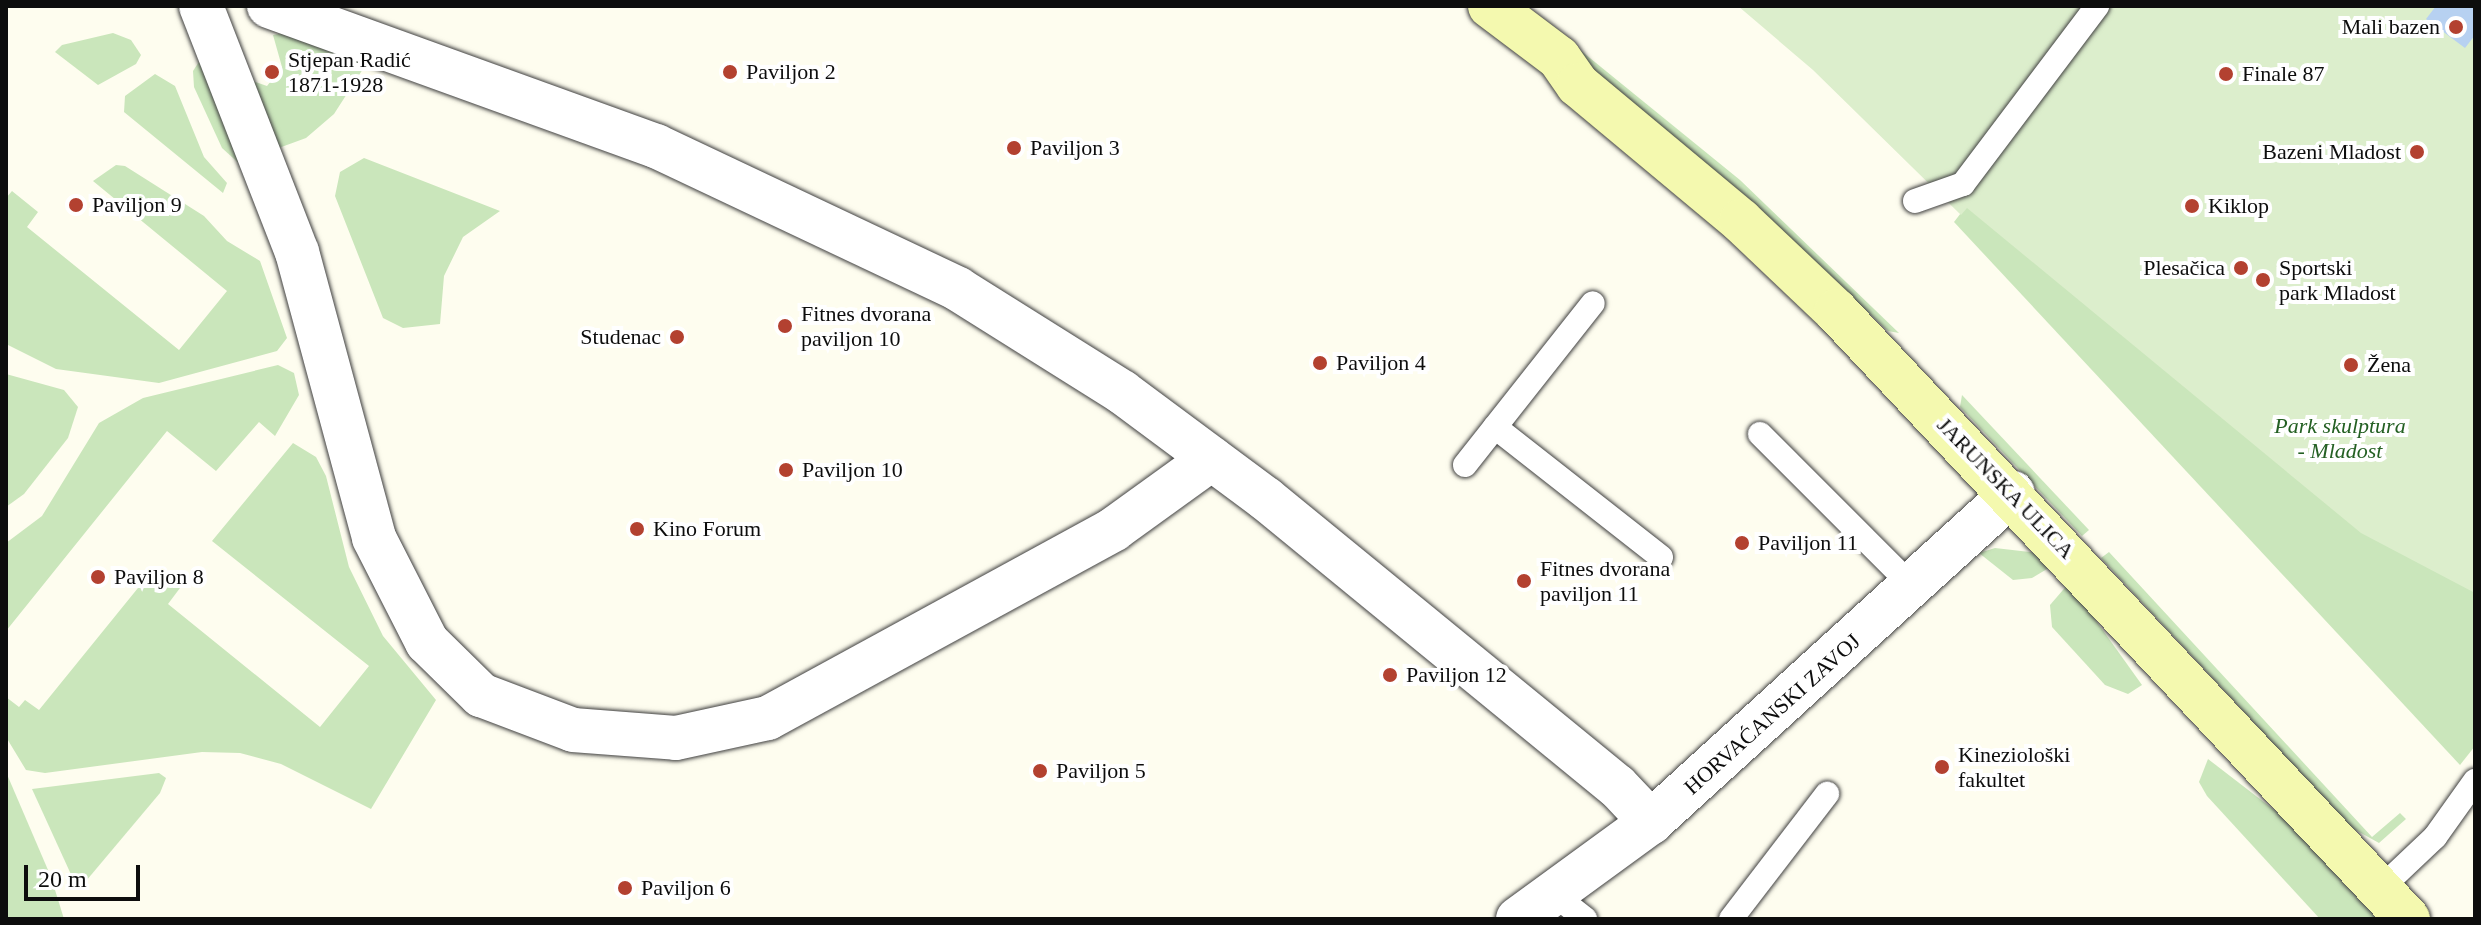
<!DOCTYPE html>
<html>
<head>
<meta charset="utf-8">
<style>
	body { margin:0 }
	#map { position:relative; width:2481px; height:925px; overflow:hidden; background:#fefdef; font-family:Georgia,serif }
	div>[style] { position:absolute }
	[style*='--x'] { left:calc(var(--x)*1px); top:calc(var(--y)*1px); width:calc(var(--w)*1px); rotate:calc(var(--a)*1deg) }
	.green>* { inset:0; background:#cae6bb }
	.pitch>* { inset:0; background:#dceecc }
	.water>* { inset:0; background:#b7d1f1 }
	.roads { filter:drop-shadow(0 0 2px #404040) drop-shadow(0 0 2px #404040) }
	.lane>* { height:24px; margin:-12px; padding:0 12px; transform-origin:12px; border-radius:12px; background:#fff }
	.street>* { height:44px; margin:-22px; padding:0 22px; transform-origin:22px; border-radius:22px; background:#fff }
	.secondary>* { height:44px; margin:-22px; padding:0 22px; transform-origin:22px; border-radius:22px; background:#f4f9af }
	.dots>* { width:22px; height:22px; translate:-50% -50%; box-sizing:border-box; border:4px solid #fff; border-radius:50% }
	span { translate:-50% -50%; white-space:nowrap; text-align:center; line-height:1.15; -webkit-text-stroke:8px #fff; paint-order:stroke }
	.poi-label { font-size:22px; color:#0d0d0d }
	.right { translate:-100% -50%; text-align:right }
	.left { translate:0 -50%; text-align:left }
	.park-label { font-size:22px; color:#246023; font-style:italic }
	.street-label { font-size:22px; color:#0d0d0d }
	.frame { position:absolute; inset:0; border:8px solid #0d0d0d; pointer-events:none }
	.scale { position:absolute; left:24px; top:865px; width:116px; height:36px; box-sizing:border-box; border:4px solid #0d0d0d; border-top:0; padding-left:10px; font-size:24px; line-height:28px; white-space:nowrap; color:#0d0d0d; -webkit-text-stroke:6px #fff; paint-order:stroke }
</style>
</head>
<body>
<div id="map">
	<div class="green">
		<div style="clip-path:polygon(2120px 6px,2475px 376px,2475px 746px,2460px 765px,1954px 222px)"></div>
		<div style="clip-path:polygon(289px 32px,370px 58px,334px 114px,306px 138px,276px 149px,247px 79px,267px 86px,282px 67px,273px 35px)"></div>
		<div style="clip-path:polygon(113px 33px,131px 40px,141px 55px,136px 64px,98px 85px,55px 52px,62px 45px)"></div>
		<div style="clip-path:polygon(1569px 41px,1740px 180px,1899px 333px,1888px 331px,1744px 195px,1589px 68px)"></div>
		<div style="clip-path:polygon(202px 57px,244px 168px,222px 148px,194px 87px,193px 71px)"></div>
		<div style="clip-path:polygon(155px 74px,175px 86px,204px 157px,227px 183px,223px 193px,124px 112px,125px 96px)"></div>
		<div style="clip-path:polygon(364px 158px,500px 211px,463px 237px,444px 276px,440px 324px,403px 328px,383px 318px,335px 196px,340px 172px)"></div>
		<div style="clip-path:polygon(116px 165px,125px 166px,204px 216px,227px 241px,260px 261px,287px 338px,277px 351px,159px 383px,56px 369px,6px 344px,6px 198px,12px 191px,38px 212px,27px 227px,179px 350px,227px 291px,93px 181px)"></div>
		<div style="clip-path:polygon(278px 365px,294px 373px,299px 395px,275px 436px,259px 422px,216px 471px,167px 431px,6px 631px,6px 543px,42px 516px,99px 423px,143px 398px)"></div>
		<div style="clip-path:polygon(6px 374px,64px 390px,78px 407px,68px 438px,24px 494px,6px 507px)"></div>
		<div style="clip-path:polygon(1962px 395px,2089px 530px,2082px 536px,1960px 407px)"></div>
		<div style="clip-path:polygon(293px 443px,316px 457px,326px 476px,349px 567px,383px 636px,436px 700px,371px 809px,281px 764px,240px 753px,202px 752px,45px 773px,26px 770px,6px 737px,6px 697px,19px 707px,25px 700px,39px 710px,155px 567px,180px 588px,168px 604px,320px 727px,369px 666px,212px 541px)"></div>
		<div style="clip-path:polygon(1995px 548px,2038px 553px,2052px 566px,2032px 578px,2013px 580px,1979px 553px)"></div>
		<div style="clip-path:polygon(2109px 552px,2372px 837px,2400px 813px,2406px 819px,2379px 843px,2352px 828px,2101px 558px)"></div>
		<div style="clip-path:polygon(2069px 583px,2142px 685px,2128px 694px,2105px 685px,2052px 627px,2050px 605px)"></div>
		<div style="clip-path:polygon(2208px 759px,2282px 816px,2382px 919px,2320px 919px,2207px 796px,2199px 782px)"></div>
		<div style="clip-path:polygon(6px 772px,51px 877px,64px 919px,6px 919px)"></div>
		<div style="clip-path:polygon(159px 773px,166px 778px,160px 793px,86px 881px,74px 881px,32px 789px)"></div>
	</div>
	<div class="pitch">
		<div style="clip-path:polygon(1738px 6px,2475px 6px,2475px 593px,2361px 533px,1967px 208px,1961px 215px,1813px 70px)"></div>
	</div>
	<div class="water">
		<div style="clip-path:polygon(2436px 6px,2475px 6px,2475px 35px,2465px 48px,2426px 19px)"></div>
	</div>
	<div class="roads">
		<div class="lane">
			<div style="--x:1915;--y:201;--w:51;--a:-19.5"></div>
			<div style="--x:1963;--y:184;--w:223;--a:-53"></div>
			<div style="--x:1495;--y:427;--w:211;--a:38.1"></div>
			<div style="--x:1760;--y:434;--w:218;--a:45"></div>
			<div style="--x:1465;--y:465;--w:206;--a:-51.7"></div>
			<div style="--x:2380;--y:889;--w:76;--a:-43.4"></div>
			<div style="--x:2435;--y:837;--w:69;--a:-54.5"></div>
			<div style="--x:1556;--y:896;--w:37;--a:38"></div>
			<div style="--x:1731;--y:919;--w:158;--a:-52.5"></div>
		</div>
		<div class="street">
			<div style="--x:201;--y:6;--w:264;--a:68.7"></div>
			<div style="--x:297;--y:252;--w:296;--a:74.9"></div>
			<div style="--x:374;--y:538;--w:117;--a:63"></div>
			<div style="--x:427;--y:642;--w:76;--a:44.5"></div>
			<div style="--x:481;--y:695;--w:98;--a:20.8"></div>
			<div style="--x:573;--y:730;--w:103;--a:4.4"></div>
			<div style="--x:676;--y:738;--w:94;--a:-12.3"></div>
			<div style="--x:768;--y:718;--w:394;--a:-28.6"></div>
			<div style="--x:1114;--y:529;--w:120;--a:-35.8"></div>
			<div style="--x:269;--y:6;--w:412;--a:19.9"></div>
			<div style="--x:656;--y:146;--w:334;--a:25.3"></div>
			<div style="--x:958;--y:289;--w:194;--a:32.1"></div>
			<div style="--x:1122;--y:392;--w:179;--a:36.6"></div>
			<div style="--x:1266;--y:499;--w:453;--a:39.3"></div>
			<div style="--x:1617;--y:786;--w:50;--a:46.6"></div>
			<div style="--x:1518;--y:919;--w:165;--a:-36.1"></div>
			<div style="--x:1651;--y:822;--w:489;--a:-42.3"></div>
		</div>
		<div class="secondary">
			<div style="--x:1490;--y:6;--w:86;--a:37"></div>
			<div style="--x:1559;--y:58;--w:33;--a:55"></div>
			<div style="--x:1578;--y:85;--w:212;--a:39.8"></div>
			<div style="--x:1741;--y:221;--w:131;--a:43.5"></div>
			<div style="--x:1836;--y:311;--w:835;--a:46.75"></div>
		</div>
	</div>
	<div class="dots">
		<div style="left:2456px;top:27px;background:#b34130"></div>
		<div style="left:272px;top:72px;background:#b34130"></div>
		<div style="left:730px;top:72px;background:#b34130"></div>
		<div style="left:2226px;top:74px;background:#b34130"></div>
		<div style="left:1014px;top:148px;background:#b34130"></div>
		<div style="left:2417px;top:152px;background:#b34130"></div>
		<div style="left:76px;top:205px;background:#b34130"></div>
		<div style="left:2192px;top:206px;background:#b34130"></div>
		<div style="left:2241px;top:268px;background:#b34130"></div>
		<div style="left:2263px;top:280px;background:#b34130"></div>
		<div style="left:785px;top:326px;background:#b34130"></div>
		<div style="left:677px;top:337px;background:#b34130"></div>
		<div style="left:1320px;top:363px;background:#b34130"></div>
		<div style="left:2351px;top:365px;background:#b34130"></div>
		<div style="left:786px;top:470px;background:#b34130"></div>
		<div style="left:637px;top:529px;background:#b34130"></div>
		<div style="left:1742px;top:543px;background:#b34130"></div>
		<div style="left:98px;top:577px;background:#b34130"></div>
		<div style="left:1524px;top:581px;background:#b34130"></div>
		<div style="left:1390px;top:675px;background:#b34130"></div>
		<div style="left:1942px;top:767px;background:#b34130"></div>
		<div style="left:1040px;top:771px;background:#b34130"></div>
		<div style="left:625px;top:888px;background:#b34130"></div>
	</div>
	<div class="poi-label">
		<span class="right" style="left:2440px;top:27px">Mali bazen</span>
		<span class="left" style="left:288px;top:72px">Stjepan Radić<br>1871-1928</span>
		<span class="left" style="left:746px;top:72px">Paviljon 2</span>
		<span class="left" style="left:2242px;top:74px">Finale 87</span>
		<span class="left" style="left:1030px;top:148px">Paviljon 3</span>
		<span class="right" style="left:2401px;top:152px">Bazeni Mladost</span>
		<span class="left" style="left:92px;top:205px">Paviljon 9</span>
		<span class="left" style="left:2208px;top:206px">Kiklop</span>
		<span class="left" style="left:2279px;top:280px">Sportski<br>park Mladost</span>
		<span class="right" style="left:2225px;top:268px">Plesačica</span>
		<span class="left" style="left:801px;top:326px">Fitnes dvorana<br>paviljon 10</span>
		<span class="right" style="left:661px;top:337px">Studenac</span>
		<span class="left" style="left:1336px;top:363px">Paviljon 4</span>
		<span class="left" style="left:2367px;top:365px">Žena</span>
		<span class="left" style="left:802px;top:470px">Paviljon 10</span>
		<span class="left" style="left:653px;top:529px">Kino Forum</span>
		<span class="left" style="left:1758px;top:543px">Paviljon 11</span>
		<span class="left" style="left:1540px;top:581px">Fitnes dvorana<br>paviljon 11</span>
		<span class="left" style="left:114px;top:577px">Paviljon 8</span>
		<span class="left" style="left:1406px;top:675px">Paviljon 12</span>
		<span class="left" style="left:1958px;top:767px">Kineziološki<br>fakultet</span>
		<span class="left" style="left:1056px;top:771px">Paviljon 5</span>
		<span class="left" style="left:641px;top:888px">Paviljon 6</span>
	</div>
	<div class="park-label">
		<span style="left:2340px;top:438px">Park skulptura<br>- Mladost</span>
	</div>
	<div class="street-label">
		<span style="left:2006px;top:488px;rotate:46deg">JARUNSKA ULICA</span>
		<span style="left:1772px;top:714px;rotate:-42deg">HORVAĆANSKI ZAVOJ</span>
	</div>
	<div class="frame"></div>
	<div class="scale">20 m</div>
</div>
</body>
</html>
